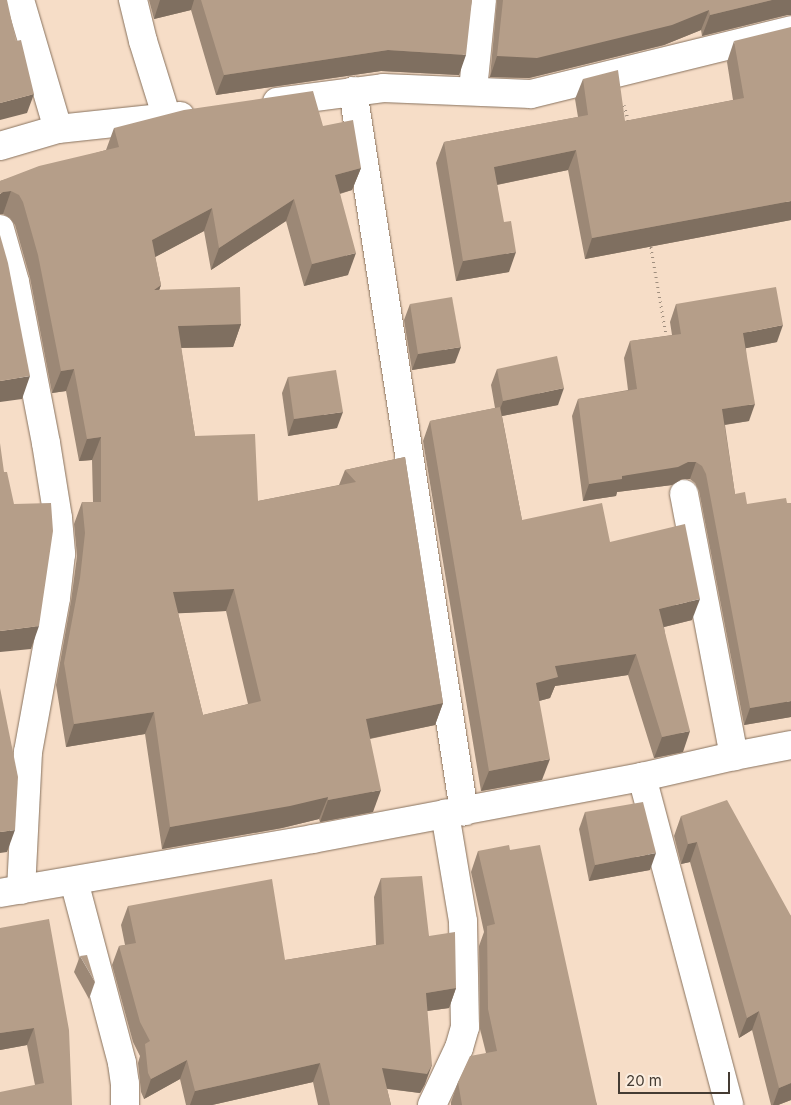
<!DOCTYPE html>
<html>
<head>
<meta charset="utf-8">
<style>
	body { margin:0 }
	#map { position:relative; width:791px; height:1105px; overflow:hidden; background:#f6ddc7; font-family:Inter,sans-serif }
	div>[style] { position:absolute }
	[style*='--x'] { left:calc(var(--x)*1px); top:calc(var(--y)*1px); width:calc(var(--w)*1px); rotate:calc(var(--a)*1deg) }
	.path>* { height:3px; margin-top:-1.5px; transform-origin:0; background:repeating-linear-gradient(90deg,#9f8e7e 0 1px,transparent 0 5px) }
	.roads { filter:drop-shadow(0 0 1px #88725e) drop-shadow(0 0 1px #88725e) }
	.minor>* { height:28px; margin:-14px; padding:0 14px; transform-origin:14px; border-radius:14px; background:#fff }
	.wall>* { inset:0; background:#9c8876 }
	.shaded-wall>* { inset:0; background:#7f6f60 }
	.building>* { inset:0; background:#b59e89 }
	span { translate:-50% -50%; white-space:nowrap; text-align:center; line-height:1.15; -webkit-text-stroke:4px #fbeddf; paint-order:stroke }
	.scale { position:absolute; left:618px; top:1072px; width:112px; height:22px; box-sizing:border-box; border:2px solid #443b32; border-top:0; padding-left:6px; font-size:15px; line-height:18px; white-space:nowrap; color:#443b32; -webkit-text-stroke:4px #fbeddf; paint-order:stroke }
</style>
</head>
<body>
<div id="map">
	<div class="path">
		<div style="--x:624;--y:105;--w:19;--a:74"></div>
		<div style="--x:650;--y:242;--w:99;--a:80.2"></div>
	</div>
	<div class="roads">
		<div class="minor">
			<div style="--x:20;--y:0;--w:134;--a:73.6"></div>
			<div style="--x:133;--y:0;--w:42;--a:76.3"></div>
			<div style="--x:143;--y:41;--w:81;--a:72.7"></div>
			<div style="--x:473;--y:90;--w:90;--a:-84.3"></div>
			<div style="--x:353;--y:91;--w:729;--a:81.24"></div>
			<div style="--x:277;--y:102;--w:107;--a:-7.5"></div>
			<div style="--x:383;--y:88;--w:148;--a:2.3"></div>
			<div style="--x:531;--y:94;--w:268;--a:-13.8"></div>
			<div style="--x:0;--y:146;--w:60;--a:-16.3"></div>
			<div style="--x:58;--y:129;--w:123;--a:-6.1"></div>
			<div style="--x:0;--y:229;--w:55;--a:74.2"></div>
			<div style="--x:15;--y:282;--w:164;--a:79.1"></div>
			<div style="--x:46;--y:443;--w:76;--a:80.9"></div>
			<div style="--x:58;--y:518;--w:36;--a:85"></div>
			<div style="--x:61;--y:554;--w:44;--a:96.5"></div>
			<div style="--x:56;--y:598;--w:157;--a:100.3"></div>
			<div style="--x:28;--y:752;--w:138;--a:92.9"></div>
			<div style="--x:684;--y:494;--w:267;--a:79.2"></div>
			<div style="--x:642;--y:777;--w:339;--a:75.1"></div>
			<div style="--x:74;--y:881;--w:188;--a:75.2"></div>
			<div style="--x:122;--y:1063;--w:21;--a:82"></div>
			<div style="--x:125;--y:1084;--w:21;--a:90"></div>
			<div style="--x:0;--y:893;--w:318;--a:-9.8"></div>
			<div style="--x:313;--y:839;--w:335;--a:-10.7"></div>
			<div style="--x:642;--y:777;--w:94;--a:-12.9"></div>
			<div style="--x:734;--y:756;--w:58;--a:-10.9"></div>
			<div style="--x:432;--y:1105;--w:63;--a:-64.7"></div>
			<div style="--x:459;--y:1048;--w:22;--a:-74"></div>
			<div style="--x:465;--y:1027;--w:106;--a:-91.1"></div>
			<div style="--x:463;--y:921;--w:109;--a:-99.5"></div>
		</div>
	</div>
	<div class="wall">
		<div style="clip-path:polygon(149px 0,472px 0,459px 75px,381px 71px,216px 95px,191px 10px,154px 19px)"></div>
		<div style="clip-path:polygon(497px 0,791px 0,791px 15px,787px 15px,702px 36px,701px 30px,664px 45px,529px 78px,490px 77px)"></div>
		<div style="clip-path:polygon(734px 41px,791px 220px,585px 259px,568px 170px,497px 185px,509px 272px,456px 281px,436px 163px,444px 142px,578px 117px,575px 99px,583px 79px,625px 121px,733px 100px,727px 62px)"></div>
		<div style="clip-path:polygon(evenodd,323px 126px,361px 168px,352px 190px,340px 194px,348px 275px,304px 286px,286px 221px,211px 270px,204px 231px,155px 257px,161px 285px,159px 290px,241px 324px,233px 347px,181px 348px,195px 436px,258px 501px,339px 485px,345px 470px,405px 457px,443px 703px,435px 725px,370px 739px,373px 812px,320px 822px,319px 819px,282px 828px,162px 849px,145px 734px,66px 747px,56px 685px,71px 601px,77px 556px,74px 524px,82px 502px,93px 502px,92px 460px,79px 461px,66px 391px,52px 393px,30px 278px,15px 225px,10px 218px,3px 214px,0 181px,106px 150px,114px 128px,323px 126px,226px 611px,248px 704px,203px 715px,178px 613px,226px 611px)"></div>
		<div style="clip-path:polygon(410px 304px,455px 363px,412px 370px,404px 320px)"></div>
		<div style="clip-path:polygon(676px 304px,777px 342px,746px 348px,749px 421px,725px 425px,735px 494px,791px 717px,744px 725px,699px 491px,695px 483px,690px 479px,682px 479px,672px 485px,617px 492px,616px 496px,583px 501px,572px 416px,578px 399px,628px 390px,624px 358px,630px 341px,672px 335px,670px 322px)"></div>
		<div style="clip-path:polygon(497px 369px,558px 405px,502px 416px,522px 520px,610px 542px,692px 620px,664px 627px,683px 752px,654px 758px,628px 675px,555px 686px,550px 698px,539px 701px,542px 780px,481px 791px,423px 441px,430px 421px,495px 408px,491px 385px)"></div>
		<div style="clip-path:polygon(288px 377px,337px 428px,288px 436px,282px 393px)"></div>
		<div style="clip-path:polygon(585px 812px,650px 870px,589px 881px,579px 829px)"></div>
		<div style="clip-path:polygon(681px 816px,791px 916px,791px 1100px,778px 1105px,771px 1105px,752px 1030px,739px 1038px,690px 862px,681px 864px,674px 836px)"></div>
		<div style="clip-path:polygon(510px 850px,597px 1105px,451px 1105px,451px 1102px,458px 1082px,486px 1053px,480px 1029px,479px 946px,484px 932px,471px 872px,478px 851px)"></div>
		<div style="clip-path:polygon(381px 878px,429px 936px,456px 988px,449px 1008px,427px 1011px,425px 1084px,420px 1093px,387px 1089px,391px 1105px,318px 1105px,313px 1082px,212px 1105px,186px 1105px,180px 1079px,144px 1099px,141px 1092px,138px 1063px,140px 1056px,133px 1042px,112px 965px,119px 946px,125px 945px,121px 925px,128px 906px,285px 960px,376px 945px,374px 897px)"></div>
		<div style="clip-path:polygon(0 928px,72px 1105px,35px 1085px,27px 1045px,0 1050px)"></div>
		<div style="clip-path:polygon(80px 956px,95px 982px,89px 999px,74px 972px)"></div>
	</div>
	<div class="shaded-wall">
		<div style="clip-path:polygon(160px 0,194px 0,191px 10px,154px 19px)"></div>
		<div style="clip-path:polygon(772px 0,791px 0,791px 15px,787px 15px,702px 36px,710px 15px)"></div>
		<div style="clip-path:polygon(709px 10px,701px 30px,664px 45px,529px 78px,490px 77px,497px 56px)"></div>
		<div style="clip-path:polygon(388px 50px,466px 55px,459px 75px,381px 71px,216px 95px,224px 75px)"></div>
		<div style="clip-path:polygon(34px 94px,27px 113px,0 120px,0 103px)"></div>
		<div style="clip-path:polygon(576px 150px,568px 170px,486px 187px,494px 167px)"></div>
		<div style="clip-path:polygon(361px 168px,352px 190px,327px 197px,335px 175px)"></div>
		<div style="clip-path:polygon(11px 191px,3px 214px,0 214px,0 194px,3px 192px)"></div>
		<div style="clip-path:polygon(294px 199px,286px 221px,211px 270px,219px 248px)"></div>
		<div style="clip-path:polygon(791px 201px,791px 220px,585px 259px,592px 238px)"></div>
		<div style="clip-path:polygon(212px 208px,204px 231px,144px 263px,152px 240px)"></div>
		<div style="clip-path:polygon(516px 252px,509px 272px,456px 281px,463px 261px)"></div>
		<div style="clip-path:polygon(356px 253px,348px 275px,304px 286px,312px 264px)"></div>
		<div style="clip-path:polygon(161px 285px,153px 307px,154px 290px)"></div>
		<div style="clip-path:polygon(241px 324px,233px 347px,170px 348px,178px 326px)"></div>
		<div style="clip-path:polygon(783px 325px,777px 342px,737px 350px,743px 333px)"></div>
		<div style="clip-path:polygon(461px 347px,455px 363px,412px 370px,418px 354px)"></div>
		<div style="clip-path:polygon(74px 369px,66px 391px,52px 393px,61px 371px)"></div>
		<div style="clip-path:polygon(30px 376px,22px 399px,0 402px,0 381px)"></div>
		<div style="clip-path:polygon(564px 388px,558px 405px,497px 417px,503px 401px)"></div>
		<div style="clip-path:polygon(755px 404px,749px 421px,716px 426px,722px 409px)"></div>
		<div style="clip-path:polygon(343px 412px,337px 428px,288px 436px,294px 419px)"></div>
		<div style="clip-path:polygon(101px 437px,92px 460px,79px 461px,87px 439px)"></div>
		<div style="clip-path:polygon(688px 462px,696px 462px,690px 479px,682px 479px,672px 485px,617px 492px,616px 496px,583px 501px,589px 484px,622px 476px)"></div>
		<div style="clip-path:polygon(234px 589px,226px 611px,165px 614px,173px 592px)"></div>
		<div style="clip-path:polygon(700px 599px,692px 620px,652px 630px,659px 609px)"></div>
		<div style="clip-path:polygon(39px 626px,31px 649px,0 652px,0 631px)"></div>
		<div style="clip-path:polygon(636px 654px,628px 675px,555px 686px,550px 698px,528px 704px,536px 683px,555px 666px)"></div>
		<div style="clip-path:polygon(791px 701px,791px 717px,744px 725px,750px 708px)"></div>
		<div style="clip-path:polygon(443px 703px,435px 725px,358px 741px,366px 719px)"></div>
		<div style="clip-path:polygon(154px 712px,145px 734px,66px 747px,74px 724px)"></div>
		<div style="clip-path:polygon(690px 731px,683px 752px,654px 758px,662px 737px)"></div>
		<div style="clip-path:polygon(550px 759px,542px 780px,481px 791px,489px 771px)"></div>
		<div style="clip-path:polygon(381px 790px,373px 812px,320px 822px,328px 800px)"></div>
		<div style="clip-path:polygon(328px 797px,319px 819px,282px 828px,162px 849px,170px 827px)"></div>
		<div style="clip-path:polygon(15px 830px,7px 852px,0 853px,0 832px)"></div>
		<div style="clip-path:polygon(697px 842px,690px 862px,681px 864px,688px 844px)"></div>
		<div style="clip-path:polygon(656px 853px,650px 870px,589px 881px,595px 865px)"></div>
		<div style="clip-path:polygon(456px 988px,449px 1008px,419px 1012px,426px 993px)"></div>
		<div style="clip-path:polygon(759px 1011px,752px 1030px,739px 1038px,747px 1018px)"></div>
		<div style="clip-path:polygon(34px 1028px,27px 1045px,0 1050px,0 1033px)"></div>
		<div style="clip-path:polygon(187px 1060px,180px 1079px,144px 1099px,151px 1079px)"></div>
		<div style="clip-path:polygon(320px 1063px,313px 1082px,212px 1105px,190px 1105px,195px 1091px)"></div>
		<div style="clip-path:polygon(432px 1065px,425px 1084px,420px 1093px,375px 1087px,382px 1068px)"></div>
		<div style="clip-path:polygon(791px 1083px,791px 1100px,778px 1105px,773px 1105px,779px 1088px)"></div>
	</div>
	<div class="building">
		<div style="clip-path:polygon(0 0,7px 0,16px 41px,21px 40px,34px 94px,0 103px)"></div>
		<div style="clip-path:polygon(201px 0,472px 0,466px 55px,388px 50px,224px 75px)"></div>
		<div style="clip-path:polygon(503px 0,772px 0,710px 15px,709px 10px,672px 25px,537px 58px,497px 56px)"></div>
		<div style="clip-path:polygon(791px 27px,791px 201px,592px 238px,576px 150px,494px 167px,504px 222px,511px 221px,516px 252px,463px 261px,444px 142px,588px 115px,583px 79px,618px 70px,625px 121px,744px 98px,734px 41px)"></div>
		<div style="clip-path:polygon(evenodd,313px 91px,323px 126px,353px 120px,361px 168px,335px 175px,356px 253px,312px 264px,294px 199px,219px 248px,212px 208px,152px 240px,161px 285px,154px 290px,240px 287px,241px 324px,178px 326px,195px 436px,255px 434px,258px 501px,356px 482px,345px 470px,405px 457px,443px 703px,366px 719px,381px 790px,328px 800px,328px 797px,290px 806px,170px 827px,154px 712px,74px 724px,64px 663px,80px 578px,85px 533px,82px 502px,101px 502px,101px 437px,87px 439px,74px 369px,61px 371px,38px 255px,23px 202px,19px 195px,11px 191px,3px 192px,0 194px,0 181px,39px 166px,119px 147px,114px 128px,184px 110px,313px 91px,234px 589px,261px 701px,203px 715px,173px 592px,234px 589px)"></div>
		<div style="clip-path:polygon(0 235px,8px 263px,30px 376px,0 381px)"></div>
		<div style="clip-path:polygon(776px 287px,783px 325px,743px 333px,755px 404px,722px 409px,735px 494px,745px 492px,747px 504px,786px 498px,787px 503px,791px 503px,791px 701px,750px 708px,706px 474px,702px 466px,696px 462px,688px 462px,678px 467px,622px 476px,622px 479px,589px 484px,578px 399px,637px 389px,630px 341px,681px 334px,676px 304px)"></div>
		<div style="clip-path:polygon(452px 297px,461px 347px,418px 354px,410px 304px)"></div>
		<div style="clip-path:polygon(557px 356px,564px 388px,503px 401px,497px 369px)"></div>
		<div style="clip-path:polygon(336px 370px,343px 412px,294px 419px,288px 377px)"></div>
		<div style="clip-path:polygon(500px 407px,522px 520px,602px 503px,610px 542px,685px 524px,700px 599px,659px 609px,690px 731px,662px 737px,636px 654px,555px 666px,558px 677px,536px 683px,550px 759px,489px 771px,430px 421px)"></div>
		<div style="clip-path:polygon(0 443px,4px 472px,7px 472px,14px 504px,51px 503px,53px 531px,39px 626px,0 631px)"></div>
		<div style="clip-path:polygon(0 688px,18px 777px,15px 830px,0 832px)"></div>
		<div style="clip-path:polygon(727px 800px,791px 916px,791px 1083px,779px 1088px,759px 1011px,747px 1018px,697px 842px,688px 844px,681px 816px)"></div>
		<div style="clip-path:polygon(643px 802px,656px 853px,595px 865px,585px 812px)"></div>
		<div style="clip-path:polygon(509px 845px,510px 850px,540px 845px,597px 1105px,462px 1105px,458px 1082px,470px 1056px,497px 1051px,488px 1009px,487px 926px,495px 924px,478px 851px)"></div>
		<div style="clip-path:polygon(422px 876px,429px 936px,455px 932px,456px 988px,426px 993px,432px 1065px,427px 1074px,382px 1068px,391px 1105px,330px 1105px,320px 1063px,195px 1091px,187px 1060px,151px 1079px,148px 1073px,145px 1044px,150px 1041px,140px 1022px,119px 946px,136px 943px,128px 906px,272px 879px,285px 960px,384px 944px,381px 878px)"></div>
		<div style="clip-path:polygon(49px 919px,69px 1030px,72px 1105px,0 1105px,0 1092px,44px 1083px,34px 1028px,0 1033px,0 928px)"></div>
		<div style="clip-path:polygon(87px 955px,95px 982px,80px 956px)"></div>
	</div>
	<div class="scale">20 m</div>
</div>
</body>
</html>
